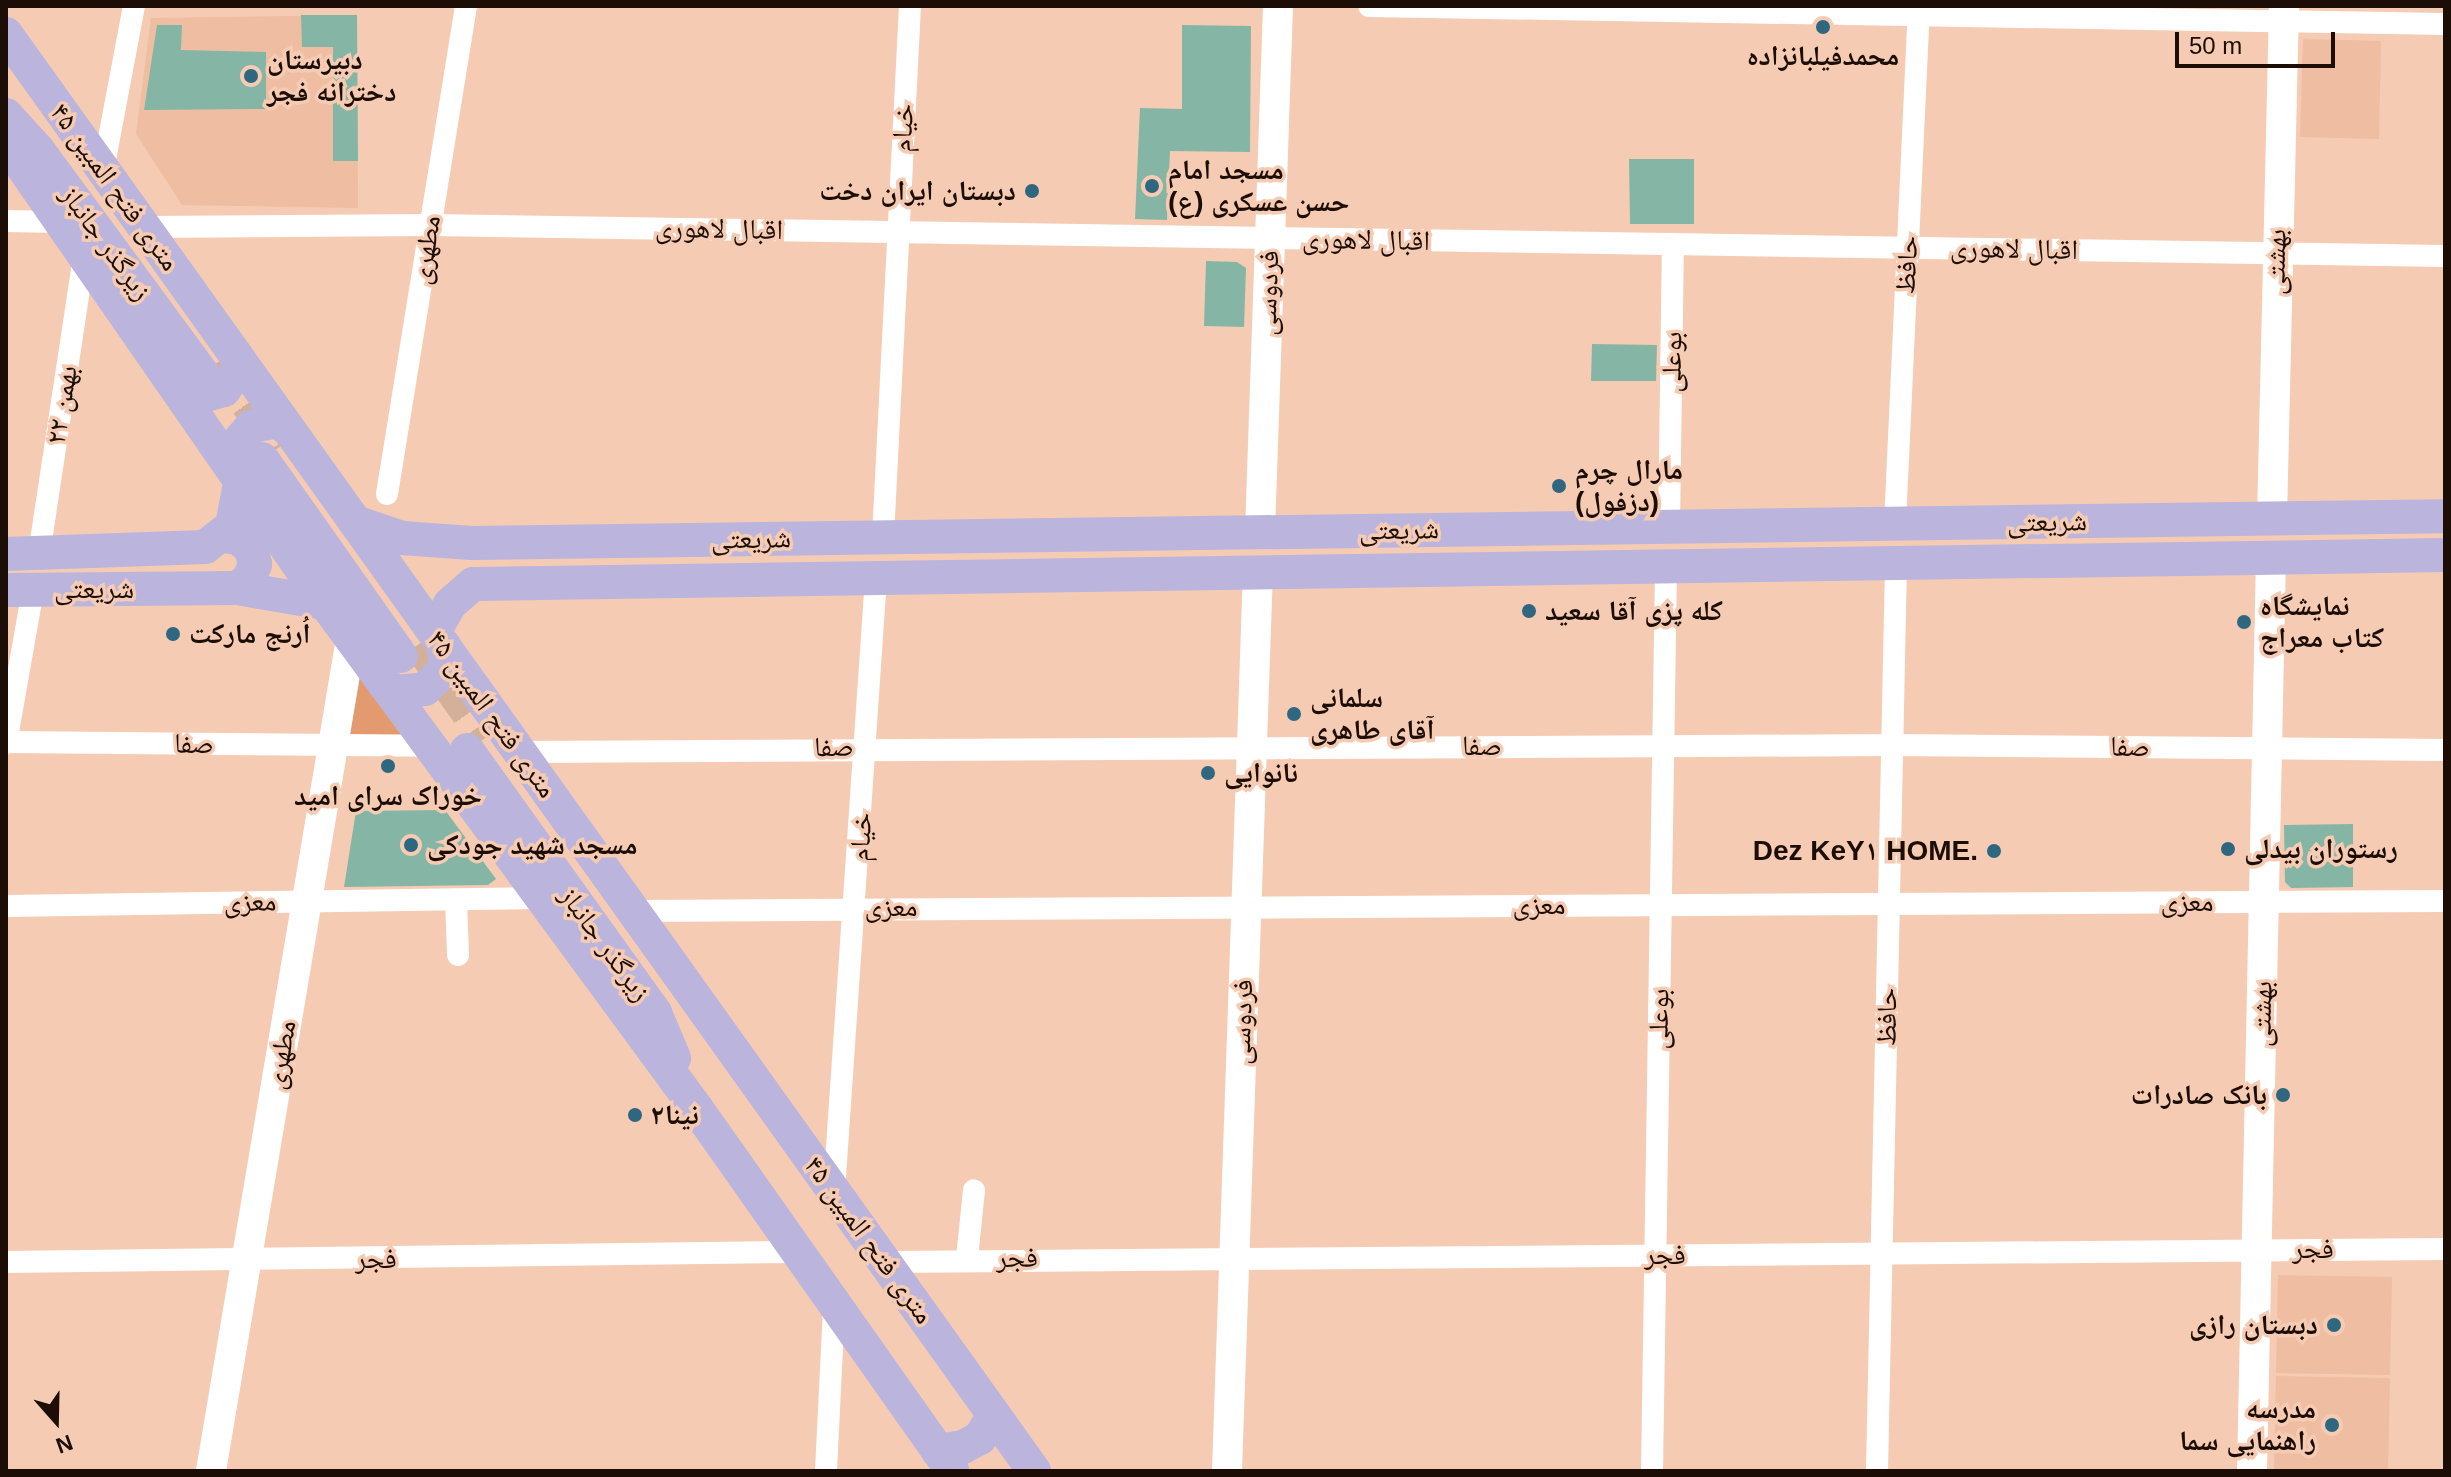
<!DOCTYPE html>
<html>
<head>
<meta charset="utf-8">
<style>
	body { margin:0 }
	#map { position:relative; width:2451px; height:1477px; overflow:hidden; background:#f5cbb3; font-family:Arial,"Noto Naskh Arabic",sans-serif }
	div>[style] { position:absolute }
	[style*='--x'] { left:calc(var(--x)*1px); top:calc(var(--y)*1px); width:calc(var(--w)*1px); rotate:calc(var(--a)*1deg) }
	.built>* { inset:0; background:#eebda2 }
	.green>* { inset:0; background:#e49a6f }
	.building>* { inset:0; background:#85b6a5 }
	.primary-tunnel>* { height:34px; margin-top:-17px; transform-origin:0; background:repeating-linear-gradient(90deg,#d4af99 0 34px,transparent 0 51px) }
	.street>* { height:22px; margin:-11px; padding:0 11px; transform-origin:11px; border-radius:11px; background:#fff }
	.secondary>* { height:30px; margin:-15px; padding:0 15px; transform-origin:15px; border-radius:15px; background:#fff }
	.primary>* { height:34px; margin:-17px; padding:0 17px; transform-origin:17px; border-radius:17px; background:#bbb4dc }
	.dots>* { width:22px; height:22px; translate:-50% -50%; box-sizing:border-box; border:4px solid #f5cbb3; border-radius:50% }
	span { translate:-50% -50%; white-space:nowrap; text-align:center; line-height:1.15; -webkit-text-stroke:7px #f5cbb3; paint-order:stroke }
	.poi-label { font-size:28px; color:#1c0e06; font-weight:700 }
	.left { translate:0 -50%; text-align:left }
	.right { translate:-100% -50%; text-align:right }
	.street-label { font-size:28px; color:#1c0e06 }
	.frame { position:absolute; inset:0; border:8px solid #1c0e06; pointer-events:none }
	.north { position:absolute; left:16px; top:1381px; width:80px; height:80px; -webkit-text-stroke:6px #f5cbb3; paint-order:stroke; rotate:160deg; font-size:22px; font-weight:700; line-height:32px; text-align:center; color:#1c0e06 }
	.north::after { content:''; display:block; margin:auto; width:28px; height:36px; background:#1c0e06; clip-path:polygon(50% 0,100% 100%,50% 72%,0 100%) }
	.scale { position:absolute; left:2175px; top:32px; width:160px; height:36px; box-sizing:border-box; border:4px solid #1c0e06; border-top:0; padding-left:10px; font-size:24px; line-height:28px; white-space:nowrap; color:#1c0e06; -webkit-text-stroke:6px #f5cbb3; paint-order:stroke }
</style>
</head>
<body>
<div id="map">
	<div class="built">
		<div style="clip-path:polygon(357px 15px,358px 208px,182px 205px,136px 134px,151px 18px)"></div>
		<div style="clip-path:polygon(2303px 39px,2381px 41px,2379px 139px,2300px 137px)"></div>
		<div style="clip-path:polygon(2278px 1275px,2392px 1277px,2390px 1375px,2276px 1373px)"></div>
		<div style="clip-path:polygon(2276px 1376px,2390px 1378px,2388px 1471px,2274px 1471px)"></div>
	</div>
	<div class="green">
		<div style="clip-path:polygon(356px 659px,413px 738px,342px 736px)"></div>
	</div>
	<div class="building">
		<div style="clip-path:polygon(301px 15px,357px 15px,358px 161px,333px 161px,333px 47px,302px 47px)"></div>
		<div style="clip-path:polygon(157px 25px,182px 25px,181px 50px,266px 52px,266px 109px,144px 110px)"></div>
		<div style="clip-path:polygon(1182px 25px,1251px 26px,1250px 152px,1170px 151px,1167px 220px,1135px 219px,1140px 108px,1182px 109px)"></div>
		<div style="clip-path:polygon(1629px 159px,1694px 159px,1694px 224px,1630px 224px)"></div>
		<div style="clip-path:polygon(1206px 261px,1237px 262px,1246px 268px,1244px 327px,1204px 326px)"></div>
		<div style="clip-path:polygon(1592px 344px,1657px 345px,1656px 381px,1591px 381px)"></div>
		<div style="clip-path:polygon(445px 810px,496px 879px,488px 885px,344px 887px,356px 811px)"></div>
		<div style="clip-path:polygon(2353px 824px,2353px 887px,2291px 888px,2285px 882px,2284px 825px)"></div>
	</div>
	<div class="primary-tunnel">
		<div style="--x:218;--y:362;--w:105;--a:54.7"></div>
		<div style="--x:419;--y:644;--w:115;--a:54.5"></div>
	</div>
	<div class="street">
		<div style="--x:1369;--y:6;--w:1076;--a:0.96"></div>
		<div style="--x:103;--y:170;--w:167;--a:-79.3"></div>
		<div style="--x:6;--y:221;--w:55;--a:1"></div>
		<div style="--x:144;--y:227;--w:286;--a:-0.4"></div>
		<div style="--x:430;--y:225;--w:2015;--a:0.88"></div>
		<div style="--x:387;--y:494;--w:494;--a:-80.8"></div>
		<div style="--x:1895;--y:524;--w:519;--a:-87.35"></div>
		<div style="--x:1669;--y:527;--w:283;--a:-89.2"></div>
		<div style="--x:883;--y:537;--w:532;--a:-87.09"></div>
		<div style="--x:39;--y:554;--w:302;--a:-81.4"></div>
		<div style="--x:6;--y:742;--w:424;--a:0.5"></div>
		<div style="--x:6;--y:743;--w:155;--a:-80"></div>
		<div style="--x:520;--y:752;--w:1373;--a:-0.29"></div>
		<div style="--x:1893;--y:745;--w:552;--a:0.52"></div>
		<div style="--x:456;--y:900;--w:55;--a:87.9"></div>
		<div style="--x:6;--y:906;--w:536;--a:-0.86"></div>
		<div style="--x:633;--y:911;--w:1812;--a:-0.32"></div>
		<div style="--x:834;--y:1191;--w:614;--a:-86.08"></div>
		<div style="--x:967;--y:1258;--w:68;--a:-84.1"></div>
		<div style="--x:6;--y:1262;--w:788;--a:-0.73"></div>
		<div style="--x:885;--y:1262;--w:1560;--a:-0.48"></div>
		<div style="--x:826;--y:1471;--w:163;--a:-87.2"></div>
		<div style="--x:1652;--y:1471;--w:905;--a:-89.11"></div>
		<div style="--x:1877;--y:1471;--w:908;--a:-88.8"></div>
	</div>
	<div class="secondary">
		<div style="--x:2272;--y:519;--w:513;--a:-88.66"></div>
		<div style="--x:1260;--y:532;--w:526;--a:-88.04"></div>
		<div style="--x:211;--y:1471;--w:844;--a:-80.45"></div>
		<div style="--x:1227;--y:1471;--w:900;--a:-88.03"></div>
		<div style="--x:2252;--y:1471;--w:913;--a:-88.81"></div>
	</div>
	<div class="primary">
		<div style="--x:6;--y:34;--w:1767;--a:54.42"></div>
		<div style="--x:6;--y:115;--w:47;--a:47.6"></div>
		<div style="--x:38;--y:150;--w:279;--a:53.7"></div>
		<div style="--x:6;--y:143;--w:560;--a:55.26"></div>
		<div style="--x:325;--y:603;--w:628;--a:53.68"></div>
		<div style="--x:697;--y:1109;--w:443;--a:54.8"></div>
		<div style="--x:182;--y:392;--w:15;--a:23"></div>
		<div style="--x:196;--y:398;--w:29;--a:-16"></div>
		<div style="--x:224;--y:390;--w:27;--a:-56"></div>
		<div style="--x:239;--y:368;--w:13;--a:-103"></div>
		<div style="--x:262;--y:459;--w:241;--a:54.8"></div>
		<div style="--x:230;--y:462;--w:13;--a:-81"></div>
		<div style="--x:232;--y:449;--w:30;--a:-49"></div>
		<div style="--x:252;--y:426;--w:25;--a:-11"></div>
		<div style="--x:277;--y:421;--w:14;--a:36"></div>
		<div style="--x:355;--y:522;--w:50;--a:18.8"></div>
		<div style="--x:402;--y:538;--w:70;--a:4.1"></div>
		<div style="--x:472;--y:543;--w:1973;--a:-0.78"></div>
		<div style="--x:224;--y:536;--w:15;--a:8"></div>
		<div style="--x:239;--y:538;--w:16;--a:43"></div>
		<div style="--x:251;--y:549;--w:16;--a:75"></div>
		<div style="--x:255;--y:564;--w:16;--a:112"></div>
		<div style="--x:249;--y:579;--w:15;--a:143"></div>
		<div style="--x:6;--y:554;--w:199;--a:-2"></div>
		<div style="--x:205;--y:547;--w:34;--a:-38"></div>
		<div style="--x:232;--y:526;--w:49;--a:-79.4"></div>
		<div style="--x:6;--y:590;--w:231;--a:-0.5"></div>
		<div style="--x:237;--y:588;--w:89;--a:9.7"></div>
		<div style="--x:434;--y:632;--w:32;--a:-60"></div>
		<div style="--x:450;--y:604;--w:30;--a:-41"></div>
		<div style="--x:473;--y:584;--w:1972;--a:-0.84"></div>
		<div style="--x:385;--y:685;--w:14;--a:30"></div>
		<div style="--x:397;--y:692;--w:28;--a:-6"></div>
		<div style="--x:425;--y:689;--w:28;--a:-45"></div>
		<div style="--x:445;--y:669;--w:23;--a:-92"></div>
		<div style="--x:467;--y:750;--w:323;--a:54.4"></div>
		<div style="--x:655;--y:1013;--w:49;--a:67.1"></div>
		<div style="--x:938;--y:1451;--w:25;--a:-9"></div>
		<div style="--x:963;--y:1447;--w:19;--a:-28"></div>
		<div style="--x:980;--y:1438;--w:27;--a:-59"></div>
	</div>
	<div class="dots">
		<div style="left:1823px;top:27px;background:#2f6781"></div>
		<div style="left:251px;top:76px;background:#2f6781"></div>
		<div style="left:1152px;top:186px;background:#2f6781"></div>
		<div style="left:1032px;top:191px;background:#2f6781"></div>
		<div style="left:1559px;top:486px;background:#2f6781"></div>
		<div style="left:1529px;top:611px;background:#2f6781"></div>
		<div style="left:2244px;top:622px;background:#2f6781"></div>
		<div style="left:173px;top:634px;background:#2f6781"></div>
		<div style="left:1294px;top:714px;background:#2f6781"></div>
		<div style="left:388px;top:766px;background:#2f6781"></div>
		<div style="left:1208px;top:773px;background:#2f6781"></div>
		<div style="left:411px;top:845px;background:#2f6781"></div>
		<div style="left:2228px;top:849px;background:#2f6781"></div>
		<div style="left:1994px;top:851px;background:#2f6781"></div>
		<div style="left:2283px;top:1095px;background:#2f6781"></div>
		<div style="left:635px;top:1115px;background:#2f6781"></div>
		<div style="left:2334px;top:1325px;background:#2f6781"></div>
		<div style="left:2332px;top:1425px;background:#2f6781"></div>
	</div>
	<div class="poi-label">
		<span style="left:1823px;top:56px">محمدفيلبانزاده</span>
		<span class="left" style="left:267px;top:76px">دبیرستان<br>دخترانه فجر</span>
		<span class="left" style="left:1168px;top:186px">مسجد امام<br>حسن عسکری (ع)</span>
		<span class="right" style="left:1016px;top:191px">دبستان ایران دخت</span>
		<span class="left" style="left:1575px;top:486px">مارال چرم<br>(دزفول)</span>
		<span class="left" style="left:2260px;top:622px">نمایشگاه<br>کتاب معراج</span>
		<span class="left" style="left:1545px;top:611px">کله پزی آقا سعید</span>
		<span class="left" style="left:189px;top:634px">اُرنج مارکت</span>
		<span class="left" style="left:1310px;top:714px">سلمانی<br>آقای طاهری</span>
		<span class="left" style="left:1224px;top:773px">نانوایی</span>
		<span style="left:388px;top:796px">خوراک سرای امید</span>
		<span class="left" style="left:427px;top:845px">مسجد شهید جودکی</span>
		<span class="left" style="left:2244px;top:849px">رستوران بیدلی</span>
		<span class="right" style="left:1978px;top:851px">Dez KeY۱ HOME.</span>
		<span class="right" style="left:2267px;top:1095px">بانک صادرات</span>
		<span class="left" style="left:651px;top:1115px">نینا۲</span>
		<span class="right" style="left:2318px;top:1325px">دبستان رازی</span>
		<span class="right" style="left:2316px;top:1425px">مدرسه<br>راهنمایی سما</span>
	</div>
	<div class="street-label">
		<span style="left:903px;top:128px;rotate:-87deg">خیام</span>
		<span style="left:115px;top:187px;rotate:54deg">۴۵ متری فتح المبین</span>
		<span style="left:719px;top:229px;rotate:1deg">اقبال لاهوری</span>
		<span style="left:1366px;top:240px;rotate:1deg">اقبال لاهوری</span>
		<span style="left:106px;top:243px;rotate:54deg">زیرگذر جانباز</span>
		<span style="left:2014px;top:249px;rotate:1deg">اقبال لاهوری</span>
		<span style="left:426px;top:250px;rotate:-81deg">مطهری</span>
		<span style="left:2276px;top:262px;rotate:-89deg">بهشتی</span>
		<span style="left:1907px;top:265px;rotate:-87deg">حافظ</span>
		<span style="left:1268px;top:293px;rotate:-88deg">فردوسی</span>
		<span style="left:1672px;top:362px;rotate:-89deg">بوعلی</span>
		<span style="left:62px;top:405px;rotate:-81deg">۲۲ بهمن</span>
		<span style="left:2047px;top:522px;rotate:-1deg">شریعتی</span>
		<span style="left:1399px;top:530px;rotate:-1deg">شریعتی</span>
		<span style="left:751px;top:539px;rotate:-1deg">شریعتی</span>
		<span style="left:94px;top:589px">شریعتی</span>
		<span style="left:492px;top:714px;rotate:54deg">۴۵ متری فتح المبین</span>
		<span style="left:194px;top:744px;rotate:1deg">صفا</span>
		<span style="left:1482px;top:746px">صفا</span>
		<span style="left:834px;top:747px;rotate:-1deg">صفا</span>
		<span style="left:2130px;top:747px;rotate:1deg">صفا</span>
		<span style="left:861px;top:837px;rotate:-86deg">خیام</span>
		<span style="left:250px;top:902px;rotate:-1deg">معزی</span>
		<span style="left:2187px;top:902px">معزی</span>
		<span style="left:1539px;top:905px">معزی</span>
		<span style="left:891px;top:907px">معزی</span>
		<span style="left:605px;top:944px;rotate:54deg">زیرگذر جانباز</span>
		<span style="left:2262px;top:1014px;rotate:-89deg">بهشتی</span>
		<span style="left:1887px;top:1017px;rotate:-89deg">حافظ</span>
		<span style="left:1659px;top:1019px;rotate:-89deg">بوعلی</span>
		<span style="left:1242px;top:1022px;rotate:-88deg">فردوسی</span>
		<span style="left:281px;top:1055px;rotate:-80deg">مطهری</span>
		<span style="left:869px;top:1240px;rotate:54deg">۴۵ متری فتح المبین</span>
		<span style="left:2313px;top:1249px">فجر</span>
		<span style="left:1665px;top:1255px">فجر</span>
		<span style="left:1017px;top:1258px;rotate:-1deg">فجر</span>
		<span style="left:376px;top:1259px">فجر</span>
	</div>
	<div class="frame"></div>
	<div class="north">N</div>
	<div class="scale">50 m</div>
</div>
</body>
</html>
